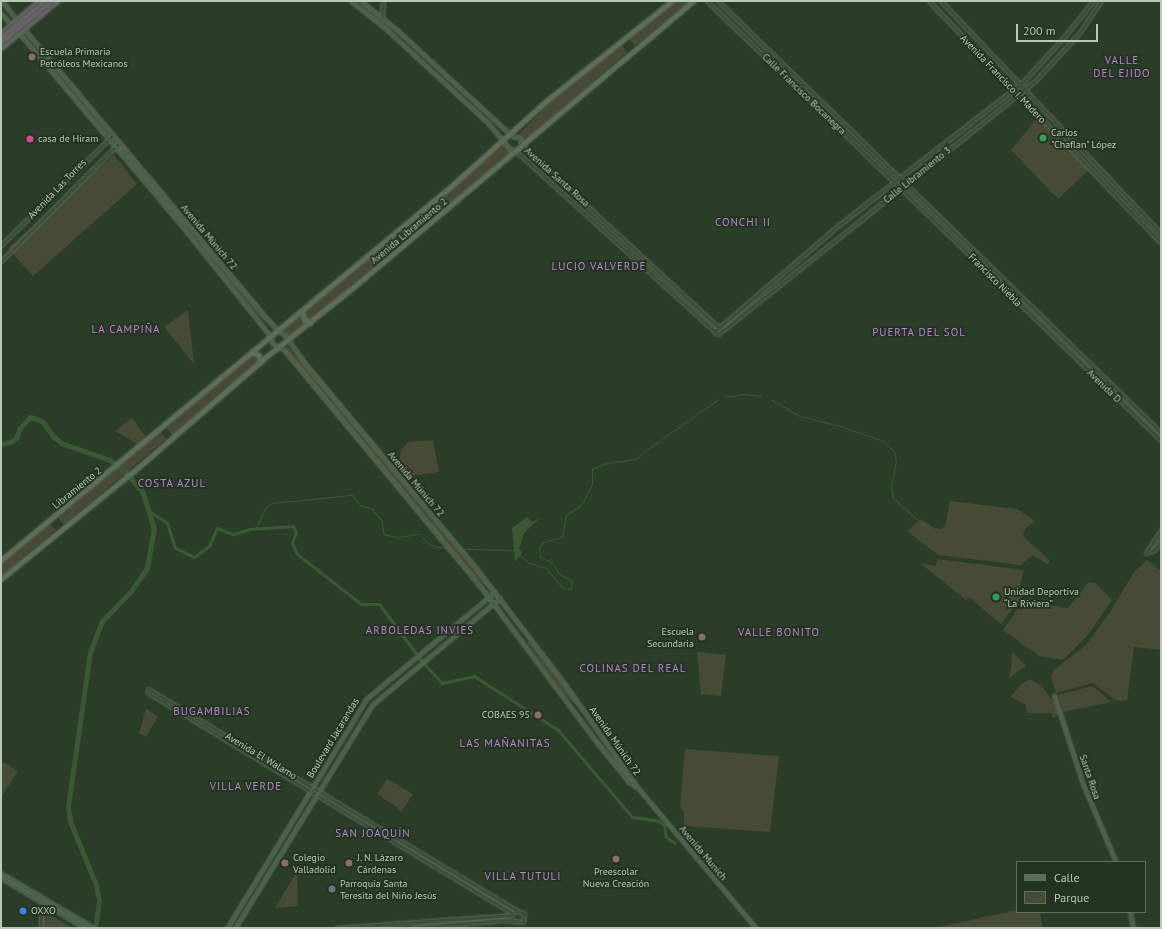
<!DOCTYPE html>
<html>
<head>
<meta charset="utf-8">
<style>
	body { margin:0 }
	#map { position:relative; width:1162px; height:929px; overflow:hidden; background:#2a3e27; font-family:"PT Sans",sans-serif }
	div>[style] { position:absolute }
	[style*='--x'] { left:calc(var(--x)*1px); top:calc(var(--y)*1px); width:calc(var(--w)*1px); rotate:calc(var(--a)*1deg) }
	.green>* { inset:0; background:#474a34 }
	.water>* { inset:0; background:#395933 }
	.stream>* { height:1px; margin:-0.5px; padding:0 0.5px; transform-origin:0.5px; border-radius:0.5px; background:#395933 }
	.canal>* { height:3px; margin:-1.5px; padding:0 1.5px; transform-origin:1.5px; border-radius:1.5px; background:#395933 }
	.river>* { height:5px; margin:-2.5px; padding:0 2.5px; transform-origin:2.5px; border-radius:2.5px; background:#395933 }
	.roads { filter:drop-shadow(0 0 1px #5b6c58) drop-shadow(0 0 1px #5b6c58) }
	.tertiary>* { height:3px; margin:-1.5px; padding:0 1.5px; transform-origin:1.5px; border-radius:1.5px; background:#3d4e3a }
	.secondary>* { height:3px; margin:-1.5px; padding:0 1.5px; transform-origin:1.5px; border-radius:1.5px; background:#4b6149 }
	.primary>* { height:3.5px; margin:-1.75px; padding:0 1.75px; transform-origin:1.75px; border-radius:1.75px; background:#5c6e59 }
	.trunk>* { height:4px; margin:-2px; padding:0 2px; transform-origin:2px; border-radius:2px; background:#666366 }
	.bridges { filter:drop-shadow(0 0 1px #485945) drop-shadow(0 0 1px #485945) }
	.trunk-bridge>* { height:4px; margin:-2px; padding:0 2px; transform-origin:2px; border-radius:2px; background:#666366 }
	.dots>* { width:11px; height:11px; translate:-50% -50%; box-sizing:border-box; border:2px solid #22331f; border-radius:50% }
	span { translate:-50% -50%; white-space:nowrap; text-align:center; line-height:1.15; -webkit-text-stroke:3.5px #22331f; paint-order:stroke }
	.poi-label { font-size:10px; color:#b9c9b7 }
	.left { translate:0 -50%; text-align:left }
	.right { translate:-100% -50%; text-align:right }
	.street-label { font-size:10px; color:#b9c9b7 }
	.neighbourhood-label { font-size:11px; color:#bd82d6; letter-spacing:1px }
	.frame { position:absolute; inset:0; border:2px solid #b9c9b7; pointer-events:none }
	.legend { position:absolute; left:1016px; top:861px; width:130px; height:52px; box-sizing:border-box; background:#22331f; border:1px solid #5e6f5c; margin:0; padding:5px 7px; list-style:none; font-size:12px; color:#b9c9b7 }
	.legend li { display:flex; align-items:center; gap:8px; height:20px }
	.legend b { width:20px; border:1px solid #5e6f5c }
	.scale { position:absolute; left:1016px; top:24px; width:82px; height:18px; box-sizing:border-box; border:2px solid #b9c9b7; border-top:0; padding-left:5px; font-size:12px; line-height:14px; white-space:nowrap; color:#b9c9b7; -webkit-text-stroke:3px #22331f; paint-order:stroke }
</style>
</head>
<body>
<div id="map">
	<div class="green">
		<div style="clip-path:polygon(674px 1px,690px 1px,635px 46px,629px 39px)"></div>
		<div style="clip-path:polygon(621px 44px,627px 52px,524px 142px,517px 136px,558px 94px)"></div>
		<div style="clip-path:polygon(1038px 117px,1089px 170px,1058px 199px,1011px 150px)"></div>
		<div style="clip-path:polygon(505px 144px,512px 151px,405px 241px,399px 233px)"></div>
		<div style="clip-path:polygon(119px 146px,121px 147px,194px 234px,172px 212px,118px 149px)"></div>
		<div style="clip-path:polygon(114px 155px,137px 184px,33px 276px,8px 248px)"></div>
		<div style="clip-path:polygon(392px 237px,398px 245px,313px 320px,308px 320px,305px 313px,306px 309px)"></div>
		<div style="clip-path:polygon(199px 243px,202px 243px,273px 325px,272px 328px,253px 310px)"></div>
		<div style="clip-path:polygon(188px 310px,194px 364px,164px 327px)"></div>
		<div style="clip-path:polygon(301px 315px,307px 323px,289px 339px,283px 329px)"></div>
		<div style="clip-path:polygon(288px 346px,492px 590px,492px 592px,471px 573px,285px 349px)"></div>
		<div style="clip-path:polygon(251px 355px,256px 355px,261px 359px,260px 362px,173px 436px,166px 428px)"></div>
		<div style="clip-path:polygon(132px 418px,146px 437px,137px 444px,115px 431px)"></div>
		<div style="clip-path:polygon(160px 431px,166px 439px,64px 525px,58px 518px)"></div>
		<div style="clip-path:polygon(433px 440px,439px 472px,404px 477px,399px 462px,401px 450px,409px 442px)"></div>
		<div style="clip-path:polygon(950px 501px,1017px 509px,1035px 521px,1025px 529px,1023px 536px,1050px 561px,1047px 564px,1033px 555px,1021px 565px,938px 555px,907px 531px,921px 519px,934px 528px,941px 529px,945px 526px)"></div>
		<div style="clip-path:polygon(50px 523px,56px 530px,1px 577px,1px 564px)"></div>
		<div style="clip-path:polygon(938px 559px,1024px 570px,1018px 593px,1023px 596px,1001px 624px,969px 597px,966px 600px,920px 563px,935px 566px)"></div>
		<div style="clip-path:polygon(1147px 560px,1161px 571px,1161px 650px,1134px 647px,1127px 700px,1117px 701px,1093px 683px,1056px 693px,1051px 676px,1054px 670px,1086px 645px,1110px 612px,1134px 572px)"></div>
		<div style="clip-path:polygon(1089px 582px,1095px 583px,1112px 600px,1087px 636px,1063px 660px,1039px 656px,1003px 630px,1019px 607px,1047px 605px,1068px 608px)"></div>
		<div style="clip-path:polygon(529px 641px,536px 649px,578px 704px,575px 704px,565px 695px,527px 643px)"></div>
		<div style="clip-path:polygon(697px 652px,726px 655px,721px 696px,701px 694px)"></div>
		<div style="clip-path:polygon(1012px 652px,1026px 666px,1009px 678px,1011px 668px)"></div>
		<div style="clip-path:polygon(1030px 679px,1041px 685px,1055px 704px,1059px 714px,1053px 718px,1051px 713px,1027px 713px,1026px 705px,1011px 697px,1021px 684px)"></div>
		<div style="clip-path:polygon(1093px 686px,1111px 702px,1063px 712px,1058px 695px)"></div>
		<div style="clip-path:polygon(146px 709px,158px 716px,146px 737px,139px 733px)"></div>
		<div style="clip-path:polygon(685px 749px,779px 756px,770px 832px,684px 826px,684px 813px,680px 807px)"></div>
		<div style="clip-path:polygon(3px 762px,18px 771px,2px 796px,1px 765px)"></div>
		<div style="clip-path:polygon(387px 779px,413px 794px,402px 811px,377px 794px)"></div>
		<div style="clip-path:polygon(297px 871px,298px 906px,275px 908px)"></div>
		<div style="clip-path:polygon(1017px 910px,1017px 912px,1040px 912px,1043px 928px,935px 928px)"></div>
		<div style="clip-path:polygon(43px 911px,73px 928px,43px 928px)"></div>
	</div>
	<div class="water">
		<div style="clip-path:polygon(527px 517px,532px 522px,540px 518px,524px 533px,519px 548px,522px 553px,515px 562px,512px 528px)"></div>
	</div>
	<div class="stream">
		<div style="--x:724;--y:397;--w:22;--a:-8"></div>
		<div style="--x:746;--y:394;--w:15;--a:8"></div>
		<div style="--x:772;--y:400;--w:32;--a:30"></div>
		<div style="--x:800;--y:416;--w:38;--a:14"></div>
		<div style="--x:837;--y:425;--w:49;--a:19.2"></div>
		<div style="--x:883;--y:441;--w:15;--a:42"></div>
		<div style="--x:894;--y:451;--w:10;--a:79"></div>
		<div style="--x:896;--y:461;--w:25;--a:101"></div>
		<div style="--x:891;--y:486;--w:12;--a:81"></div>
		<div style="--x:893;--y:498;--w:60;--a:41.6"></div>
		<div style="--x:938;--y:538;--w:81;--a:5.6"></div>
		<div style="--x:1019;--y:546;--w:20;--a:18"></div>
		<div style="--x:663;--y:438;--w:68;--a:-34.9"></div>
		<div style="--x:256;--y:528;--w:21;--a:-65"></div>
		<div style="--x:265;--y:509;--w:8;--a:-45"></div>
		<div style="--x:271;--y:503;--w:81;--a:-5.6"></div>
		<div style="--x:352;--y:495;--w:13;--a:51"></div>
		<div style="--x:360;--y:505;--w:13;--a:18"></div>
		<div style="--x:372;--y:509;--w:16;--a:50"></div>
		<div style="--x:382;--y:521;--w:12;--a:85"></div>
		<div style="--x:383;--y:533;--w:4;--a:34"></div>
		<div style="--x:386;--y:535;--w:12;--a:9"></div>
		<div style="--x:398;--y:537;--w:21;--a:-8"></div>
		<div style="--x:419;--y:534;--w:16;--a:45"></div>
		<div style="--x:430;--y:545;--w:17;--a:13"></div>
		<div style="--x:464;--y:549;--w:51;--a:1.1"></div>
		<div style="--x:520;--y:555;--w:12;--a:42"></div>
		<div style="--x:529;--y:563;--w:18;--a:16"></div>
		<div style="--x:546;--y:568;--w:25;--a:50"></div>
		<div style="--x:562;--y:587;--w:9;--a:13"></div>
		<div style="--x:571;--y:589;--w:8;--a:-83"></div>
		<div style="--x:572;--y:581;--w:16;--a:-150"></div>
		<div style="--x:558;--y:573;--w:13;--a:-119"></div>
		<div style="--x:552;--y:562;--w:13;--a:-157"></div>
		<div style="--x:540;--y:557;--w:9;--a:-96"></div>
		<div style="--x:539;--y:548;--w:7;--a:-56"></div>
		<div style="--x:543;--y:542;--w:20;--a:-15"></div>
		<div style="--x:562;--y:537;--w:22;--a:-80"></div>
		<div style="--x:566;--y:515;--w:18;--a:-34"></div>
		<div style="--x:581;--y:505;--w:24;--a:-62"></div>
		<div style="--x:592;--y:484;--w:15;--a:-90"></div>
		<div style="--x:592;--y:469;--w:12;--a:-24"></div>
		<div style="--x:603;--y:464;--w:32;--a:-9"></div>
		<div style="--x:635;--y:459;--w:30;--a:-37"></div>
	</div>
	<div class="canal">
		<div style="--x:149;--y:511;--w:22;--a:34"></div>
		<div style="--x:167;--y:523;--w:26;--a:72"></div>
		<div style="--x:175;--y:548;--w:21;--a:25"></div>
		<div style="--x:194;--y:557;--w:19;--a:-36"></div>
		<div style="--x:209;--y:546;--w:20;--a:-66"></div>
		<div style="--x:217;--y:528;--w:17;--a:21"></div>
		<div style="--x:233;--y:534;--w:18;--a:-16"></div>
		<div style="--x:250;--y:529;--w:43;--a:-4"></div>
		<div style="--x:293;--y:526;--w:7;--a:63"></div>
		<div style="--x:296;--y:532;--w:12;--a:110"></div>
		<div style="--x:292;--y:543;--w:12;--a:66"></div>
		<div style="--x:297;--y:554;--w:81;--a:38"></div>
		<div style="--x:361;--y:604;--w:18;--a:0"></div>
		<div style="--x:379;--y:604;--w:70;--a:53.1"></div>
		<div style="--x:421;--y:660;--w:31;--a:48"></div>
		<div style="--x:442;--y:683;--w:33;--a:-12"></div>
		<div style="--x:474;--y:676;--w:100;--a:32.7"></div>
		<div style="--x:558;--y:730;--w:114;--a:49.6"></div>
		<div style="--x:632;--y:817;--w:27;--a:8"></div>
		<div style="--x:659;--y:821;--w:6;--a:39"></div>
		<div style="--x:664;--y:825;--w:12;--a:81"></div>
		<div style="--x:666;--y:837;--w:11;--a:34"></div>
	</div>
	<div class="river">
		<div style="--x:1;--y:444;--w:9;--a:-13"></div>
		<div style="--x:10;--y:442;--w:7;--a:-34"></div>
		<div style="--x:16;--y:438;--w:11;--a:-68"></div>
		<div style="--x:20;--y:428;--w:15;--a:-48"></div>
		<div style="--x:30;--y:417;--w:13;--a:18"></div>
		<div style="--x:42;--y:421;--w:19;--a:54"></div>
		<div style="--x:53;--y:436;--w:11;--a:41"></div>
		<div style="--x:61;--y:443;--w:52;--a:19.1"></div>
		<div style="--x:110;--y:460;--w:17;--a:36"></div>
		<div style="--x:124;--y:470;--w:30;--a:50"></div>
		<div style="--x:143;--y:493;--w:37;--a:73"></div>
		<div style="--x:154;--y:528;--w:41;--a:99.9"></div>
		<div style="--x:147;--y:568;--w:28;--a:125"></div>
		<div style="--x:131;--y:591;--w:42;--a:134"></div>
		<div style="--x:102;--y:621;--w:33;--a:111"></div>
		<div style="--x:90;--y:652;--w:156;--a:98.1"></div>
		<div style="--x:68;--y:806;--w:15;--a:82"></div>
		<div style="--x:70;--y:821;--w:69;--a:67.9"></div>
		<div style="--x:96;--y:885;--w:16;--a:79"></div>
		<div style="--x:99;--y:901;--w:27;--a:98"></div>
	</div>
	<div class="roads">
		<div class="tertiary">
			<div style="--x:707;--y:1;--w:632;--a:44.04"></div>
			<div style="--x:718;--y:1;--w:619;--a:44.28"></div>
			<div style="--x:929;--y:1;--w:335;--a:46.2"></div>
			<div style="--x:941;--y:1;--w:320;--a:46.6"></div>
			<div style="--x:382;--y:18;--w:17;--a:-87"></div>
			<div style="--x:522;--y:146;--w:268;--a:42.7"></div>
			<div style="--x:517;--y:152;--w:271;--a:42.2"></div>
			<div style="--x:718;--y:334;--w:406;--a:-38.6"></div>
			<div style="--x:1035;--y:81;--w:67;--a:-47.4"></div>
			<div style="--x:1080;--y:32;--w:37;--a:-56"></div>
			<div style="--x:1;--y:245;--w:157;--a:-44.5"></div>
			<div style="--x:1;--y:261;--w:167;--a:-45"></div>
			<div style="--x:714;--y:332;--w:165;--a:-40.6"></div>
			<div style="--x:839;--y:225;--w:234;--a:-37.9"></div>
			<div style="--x:1024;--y:81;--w:59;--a:-47.7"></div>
			<div style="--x:1064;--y:37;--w:46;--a:-51.1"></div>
			<div style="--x:1146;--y:553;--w:27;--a:-57"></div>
			<div style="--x:1146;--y:553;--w:9;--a:-21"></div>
			<div style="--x:1154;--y:550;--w:11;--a:-52"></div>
			<div style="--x:148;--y:689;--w:429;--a:31"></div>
			<div style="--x:147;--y:692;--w:428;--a:31.2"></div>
			<div style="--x:41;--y:928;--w:27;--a:-90"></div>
			<div style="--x:336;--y:928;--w:176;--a:-4.2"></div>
			<div style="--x:413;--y:928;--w:90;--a:-5.1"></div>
			<div style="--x:503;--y:920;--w:20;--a:6"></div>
			<div style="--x:523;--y:922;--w:9;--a:-84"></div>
			<div style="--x:524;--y:913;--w:9;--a:-167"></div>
		</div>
		<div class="secondary">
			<div style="--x:2;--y:1;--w:24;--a:52"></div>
			<div style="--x:351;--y:1;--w:43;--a:38.5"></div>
			<div style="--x:385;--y:28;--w:140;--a:42.7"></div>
			<div style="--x:488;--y:123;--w:34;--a:50"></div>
			<div style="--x:510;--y:149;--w:8;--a:23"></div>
			<div style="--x:361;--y:1;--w:45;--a:38.7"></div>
			<div style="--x:396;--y:29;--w:158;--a:42.7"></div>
			<div style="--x:512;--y:136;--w:8;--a:14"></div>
			<div style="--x:520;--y:138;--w:8;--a:76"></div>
			<div style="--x:1;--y:13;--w:16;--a:50"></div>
			<div style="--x:24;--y:29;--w:371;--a:50"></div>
			<div style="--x:262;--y:313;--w:24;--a:48"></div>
			<div style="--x:278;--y:331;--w:8;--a:30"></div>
			<div style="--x:285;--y:335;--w:32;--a:55"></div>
			<div style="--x:303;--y:361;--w:270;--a:50.1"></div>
			<div style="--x:476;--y:568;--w:145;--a:52.6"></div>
			<div style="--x:564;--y:683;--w:128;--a:54.8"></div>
			<div style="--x:638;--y:788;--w:183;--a:49.9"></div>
			<div style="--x:19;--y:33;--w:253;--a:49.8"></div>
			<div style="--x:182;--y:226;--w:118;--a:51.2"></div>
			<div style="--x:256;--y:318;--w:24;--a:52"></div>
			<div style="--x:271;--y:337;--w:6;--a:81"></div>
			<div style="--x:272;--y:343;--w:14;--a:30"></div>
			<div style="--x:284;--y:350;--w:308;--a:50.3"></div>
			<div style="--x:481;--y:587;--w:191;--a:53.3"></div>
			<div style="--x:595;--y:740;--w:53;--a:51.2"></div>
			<div style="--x:628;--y:781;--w:10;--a:37"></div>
			<div style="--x:1054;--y:695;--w:94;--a:72"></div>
			<div style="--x:1083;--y:784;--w:85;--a:67.1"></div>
			<div style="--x:1;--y:873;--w:108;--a:30.6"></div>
			<div style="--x:1;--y:878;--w:98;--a:30.8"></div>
			<div style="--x:1130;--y:912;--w:16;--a:79"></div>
			<div style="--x:227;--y:928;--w:268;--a:-58.7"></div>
			<div style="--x:366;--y:699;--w:168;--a:-39.7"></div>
			<div style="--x:235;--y:928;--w:262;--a:-58.4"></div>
			<div style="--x:372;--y:705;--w:167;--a:-39.9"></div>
		</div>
		<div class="primary">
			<div style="--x:303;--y:311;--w:9;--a:77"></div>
			<div style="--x:305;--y:320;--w:7;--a:27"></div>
			<div style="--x:252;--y:352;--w:8;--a:23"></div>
			<div style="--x:259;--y:355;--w:8;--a:67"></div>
			<div style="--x:1;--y:561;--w:590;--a:-39.71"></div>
			<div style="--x:455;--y:184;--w:129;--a:-41.9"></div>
			<div style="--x:551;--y:98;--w:156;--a:-38.5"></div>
			<div style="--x:1;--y:580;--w:171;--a:-39.1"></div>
			<div style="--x:134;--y:472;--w:176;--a:-40.8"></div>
			<div style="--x:267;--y:357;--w:106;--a:-38.5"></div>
			<div style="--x:350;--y:291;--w:450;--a:-40.1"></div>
		</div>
		<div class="trunk">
			<div style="--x:1;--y:34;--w:50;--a:-41"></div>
			<div style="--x:1;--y:49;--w:75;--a:-40.1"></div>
		</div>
	</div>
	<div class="bridges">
		<div class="trunk-bridge">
			<div style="--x:1;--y:38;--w:57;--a:-40.1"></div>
			<div style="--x:1;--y:43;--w:66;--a:-39.5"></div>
		</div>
	</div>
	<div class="dots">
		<div style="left:32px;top:57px;background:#8d6e63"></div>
		<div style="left:1043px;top:138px;background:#2e9e5b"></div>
		<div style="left:30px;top:139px;background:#d1479c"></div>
		<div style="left:996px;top:597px;background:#2e9e5b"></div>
		<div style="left:702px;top:637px;background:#8d6e63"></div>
		<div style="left:538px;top:715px;background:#8d6e63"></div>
		<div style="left:616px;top:859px;background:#8d6e63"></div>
		<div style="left:285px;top:863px;background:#8d6e63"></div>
		<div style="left:349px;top:863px;background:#8d6e63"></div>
		<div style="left:332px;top:889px;background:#6b7280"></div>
		<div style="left:23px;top:911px;background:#3f7fe0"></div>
	</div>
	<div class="poi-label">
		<span class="left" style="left:40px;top:57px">Escuela Primaria<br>Petróleos Mexicanos</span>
		<span class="left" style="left:1051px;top:138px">Carlos<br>"Chaflan" López</span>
		<span class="left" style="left:38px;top:139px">casa de Hiram</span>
		<span class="left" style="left:1004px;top:597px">Unidad Deportiva<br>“La Riviera”</span>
		<span class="right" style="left:694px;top:637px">Escuela<br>Secundaria</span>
		<span class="right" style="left:530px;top:715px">COBAES 95</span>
		<span class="left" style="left:293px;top:863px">Colegio<br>Valladolid</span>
		<span class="left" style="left:357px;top:863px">J. N. Lázaro<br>Cárdenas</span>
		<span style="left:616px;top:877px">Preescolar<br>Nueva Creación</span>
		<span class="left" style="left:340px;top:889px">Parroquía Santa<br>Teresita del Niño Jesús</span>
		<span class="left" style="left:31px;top:911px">OXXO</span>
	</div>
	<div class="street-label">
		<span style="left:1003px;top:79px;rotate:46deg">Avenida Francisco I. Madero</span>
		<span style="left:804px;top:94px;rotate:44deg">Calle Francisco Bocanegra</span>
		<span style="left:917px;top:175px;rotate:-39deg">Calle Libramiento 3</span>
		<span style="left:557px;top:177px;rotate:42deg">Avenida Santa Rosa</span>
		<span style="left:57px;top:189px;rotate:-46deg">Avenida Las Torres</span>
		<span style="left:409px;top:231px;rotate:-40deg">Avenida Libramiento 2</span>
		<span style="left:209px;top:237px;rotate:50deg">Avenida Múnich 72</span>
		<span style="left:995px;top:280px;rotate:45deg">Francisco Niebla</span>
		<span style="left:1104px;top:386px;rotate:44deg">Avenida D</span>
		<span style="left:416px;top:484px;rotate:50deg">Avenida Múnich 72</span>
		<span style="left:77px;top:488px;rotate:-39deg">Libramiento 2</span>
		<span style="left:333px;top:738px;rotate:-59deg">Boulevard Jacarandas</span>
		<span style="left:615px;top:741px;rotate:55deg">Avenida Múnich 72</span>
		<span style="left:261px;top:756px;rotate:31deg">Avenida El Walamo</span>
		<span style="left:1090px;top:777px;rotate:71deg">Santa Rosa</span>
		<span style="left:703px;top:853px;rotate:50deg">Avenida Munich</span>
	</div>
	<div class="neighbourhood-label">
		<span style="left:1122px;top:67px">VALLE<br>DEL EJIDO</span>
		<span style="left:743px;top:222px">CONCHI II</span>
		<span style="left:599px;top:266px">LUCIO VALVERDE</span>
		<span style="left:126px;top:329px">LA CAMPIÑA</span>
		<span style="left:919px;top:332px">PUERTA DEL SOL</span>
		<span style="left:172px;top:483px">COSTA AZUL</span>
		<span style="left:420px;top:630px">ARBOLEDAS INVIES</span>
		<span style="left:779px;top:632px">VALLE BONITO</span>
		<span style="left:633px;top:668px">COLINAS DEL REAL</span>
		<span style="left:212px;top:711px">BUGAMBILIAS</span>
		<span style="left:505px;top:743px">LAS MAÑANITAS</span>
		<span style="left:246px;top:786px">VILLA VERDE</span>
		<span style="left:373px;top:833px">SAN JOAQUÍN</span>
		<span style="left:523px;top:876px">VILLA TUTULI</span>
	</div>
	<div class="frame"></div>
	<ul class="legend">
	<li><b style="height:5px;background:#5c6e59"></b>Calle</li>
	<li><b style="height:11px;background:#474a34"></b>Parque</li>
	</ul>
	<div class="scale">200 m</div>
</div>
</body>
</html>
